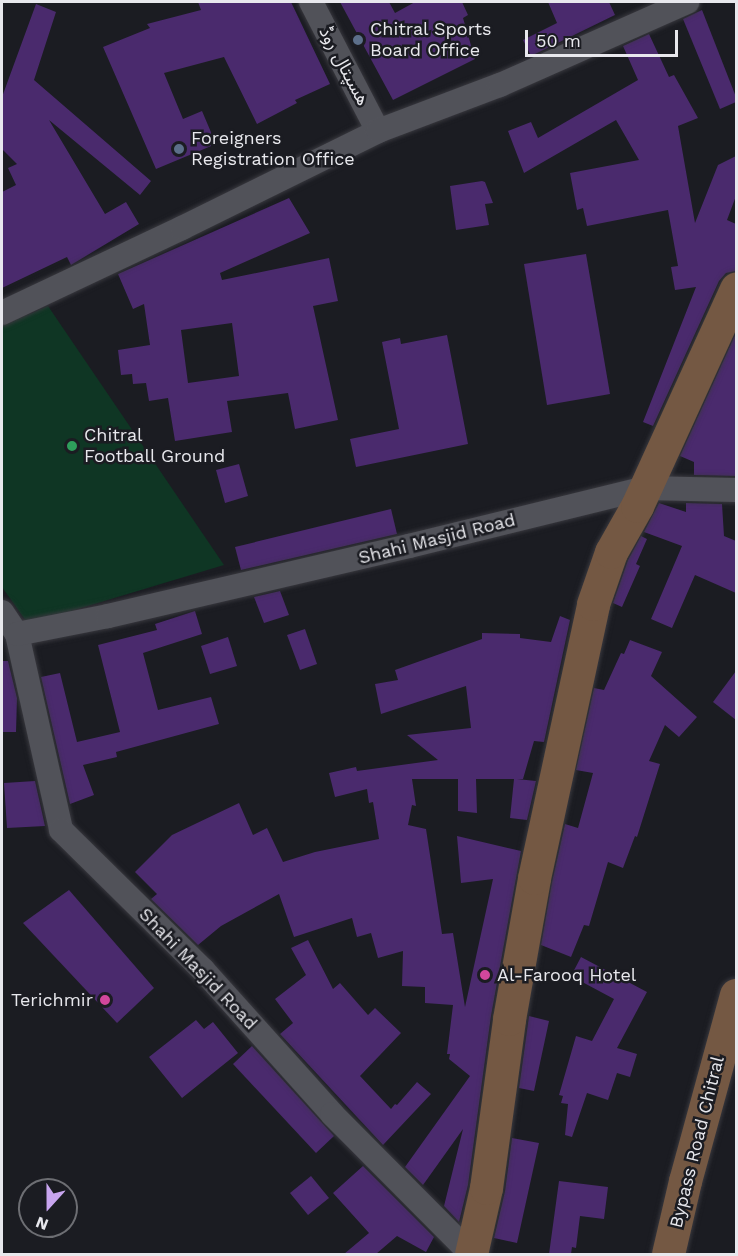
<!DOCTYPE html>
<html>
<head>
<meta charset="utf-8">
<style>
	body { margin:0 }
	#map { position:relative; width:738px; height:1256px; overflow:hidden; background:#1b1c22; font-family:"Work Sans","Noto Sans Arabic",sans-serif }
	div>[style] { position:absolute }
	[style*='--x'] { left:calc(var(--x)*1px); top:calc(var(--y)*1px); width:calc(var(--w)*1px); rotate:calc(var(--a)*1deg) }
	.green>* { inset:0; background:#0f3624 }
	.building>* { inset:0; background:#4a2a6d }
	.roads { filter:drop-shadow(0 0 2px #38383e) drop-shadow(0 0 2px #38383e) }
	.street>* { height:24px; margin:-12px; padding:0 12px; transform-origin:12px; border-radius:12px; background:#515259 }
	.secondary>* { height:33px; margin:-16.5px; padding:0 16.5px; transform-origin:16.5px; border-radius:16.5px; background:#745843 }
	.dots>* { width:16px; height:16px; translate:-50% -50%; box-sizing:border-box; border:3px solid #1b1c22; border-radius:50% }
	span { translate:-50% -50%; white-space:nowrap; text-align:center; line-height:1.15; -webkit-text-stroke:5px #1b1c22; paint-order:stroke }
	.poi-label { font-size:18px; color:#e8e8ed }
	.left { translate:0 -50%; text-align:left }
	.right { translate:-100% -50%; text-align:right }
	.street-label { font-size:18px; color:#e8e8ed }
	.frame { position:absolute; inset:0; border:3px solid #e8e8ed; pointer-events:none }
	.north { position:absolute; left:18px; top:1178px; width:60px; height:60px; box-sizing:border-box; background:#1b1c22; border:2px solid #6d6e73; border-radius:50%; rotate:201deg; font-size:16px; font-weight:700; line-height:24px; text-align:center; color:#e8e8ed }
	.north::after { content:''; display:block; margin:auto; width:21px; height:27px; background:#c8a5ef; clip-path:polygon(50% 0,100% 100%,50% 72%,0 100%) }
	.scale { position:absolute; left:525px; top:30px; width:153px; height:27px; box-sizing:border-box; border:3px solid #e8e8ed; border-top:0; padding-left:8px; font-size:18px; line-height:21px; white-space:nowrap; color:#e8e8ed; -webkit-text-stroke:4px #1b1c22; paint-order:stroke }
</style>
</head>
<body>
<div id="map">
	<div class="green">
		<div style="clip-path:polygon(48px 306px,224px 565px,28px 624px,2px 587px,2px 326px)"></div>
	</div>
	<div class="building">
		<div style="clip-path:polygon(198px 2px,291px 2px,330px 84px,295px 100px,297px 103px,257px 124px,224px 57px,164px 73px,183px 119px,202px 111px,216px 144px,156px 169px,103px 47px,150px 28px,147px 24px,201px 10px)"></div>
		<div style="clip-path:polygon(340px 2px,389px 2px,395px 13px,415px 2px,462px 2px,468px 15px,463px 18px,475px 59px,393px 100px)"></div>
		<div style="clip-path:polygon(548px 2px,609px 2px,615px 15px,531px 56px,523px 40px,557px 23px)"></div>
		<div style="clip-path:polygon(36px 4px,56px 12px,34px 80px,151px 181px,140px 195px,49px 120px,105px 214px,126px 202px,139px 224px,71px 265px,67px 257px,2px 288px,2px 192px,16px 185px,8px 168px,17px 164px,2px 149px,2px 97px)"></div>
		<div style="clip-path:polygon(702px 10px,736px 97px,736px 102px,720px 109px,683px 19px)"></div>
		<div style="clip-path:polygon(649px 34px,669px 77px,674px 75px,698px 118px,678px 126px,695px 223px,718px 165px,736px 156px,736px 196px,727px 220px,736px 224px,736px 271px,726px 273px,719px 281px,653px 426px,643px 422px,696px 287px,675px 290px,671px 267px,678px 266px,668px 210px,587px 226px,583px 208px,577px 210px,570px 173px,639px 160px,616px 120px,524px 173px,508px 131px,531px 122px,538px 138px,638px 80px,623px 46px)"></div>
		<div style="clip-path:polygon(482px 181px,485px 182px,493px 203px,485px 204px,489px 225px,456px 230px,450px 186px)"></div>
		<div style="clip-path:polygon(evenodd,289px 198px,310px 233px,220px 273px,222px 280px,329px 258px,338px 301px,313px 306px,338px 420px,295px 429px,288px 393px,227px 401px,232px 432px,175px 441px,168px 398px,149px 401px,146px 383px,133px 384px,132px 374px,121px 375px,118px 350px,150px 345px,144px 304px,133px 309px,118px 274px,289px 198px,232px 323px,239px 376px,188px 383px,181px 330px,232px 323px)"></div>
		<div style="clip-path:polygon(586px 254px,610px 394px,547px 405px,524px 264px)"></div>
		<div style="clip-path:polygon(736px 333px,736px 476px,694px 475px,694px 462px,680px 456px)"></div>
		<div style="clip-path:polygon(447px 335px,468px 444px,356px 467px,350px 439px,399px 429px,382px 342px,400px 338px,401px 344px)"></div>
		<div style="clip-path:polygon(239px 464px,248px 496px,225px 503px,216px 470px)"></div>
		<div style="clip-path:polygon(659px 503px,686px 512px,686px 503px,722px 504px,724px 536px,736px 541px,736px 593px,695px 575px,672px 628px,651px 619px,682px 546px,644px 532px)"></div>
		<div style="clip-path:polygon(391px 509px,397px 534px,241px 570px,235px 547px)"></div>
		<div style="clip-path:polygon(641px 536px,647px 539px,636px 564px,640px 566px,622px 607px,613px 603px,628px 560px)"></div>
		<div style="clip-path:polygon(280px 591px,289px 615px,264px 623px,254px 597px)"></div>
		<div style="clip-path:polygon(195px 611px,202px 634px,143px 653px,158px 710px,211px 697px,219px 724px,116px 752px,117px 757px,83px 765px,94px 795px,70px 804px,41px 677px,60px 673px,77px 742px,120px 732px,98px 645px,157px 630px,155px 624px)"></div>
		<div style="clip-path:polygon(560px 616px,570px 620px,544px 742px,534px 741px,523px 779px,517px 779px,536px 781px,527px 820px,510px 818px,514px 779px,476px 779px,477px 813px,458px 811px,458px 779px,412px 779px,416px 806px,412px 805px,408px 825px,426px 829px,442px 934px,453px 933px,465px 1007px,493px 879px,461px 883px,457px 836px,521px 851px,491px 1016px,468px 1185px,459px 1222px,444px 1206px,463px 1129px,423px 1185px,405px 1167px,470px 1076px,449px 1059px,450px 1054px,447px 1054px,453px 1005px,425px 1003px,425px 987px,402px 986px,403px 951px,378px 958px,371px 933px,357px 937px,352px 918px,294px 937px,279px 894px,221px 926px,198px 945px,151px 899px,157px 894px,135px 872px,172px 835px,239px 803px,253px 835px,267px 828px,283px 862px,315px 852px,379px 839px,373px 802px,369px 803px,367px 789px,335px 797px,329px 773px,356px 767px,357px 771px,438px 760px,407px 735px,471px 728px,466px 686px,381px 714px,375px 684px,398px 680px,395px 670px,482px 639px,482px 633px,520px 634px,520px 638px,551px 642px)"></div>
		<div style="clip-path:polygon(305px 629px,317px 664px,300px 670px,287px 635px)"></div>
		<div style="clip-path:polygon(228px 637px,237px 666px,210px 674px,201px 646px)"></div>
		<div style="clip-path:polygon(630px 640px,662px 652px,651px 676px,697px 717px,679px 737px,665px 725px,649px 761px,660px 764px,637px 837px,635px 836px,623px 868px,608px 862px,589px 926px,584px 925px,571px 957px,541px 945px,552px 882px,565px 824px,578px 828px,593px 773px,576px 770px,594px 688px,604px 690px,621px 653px,624px 654px)"></div>
		<div style="clip-path:polygon(2px 661px,8px 661px,17px 698px,16px 732px,2px 732px)"></div>
		<div style="clip-path:polygon(736px 671px,736px 720px,713px 702px)"></div>
		<div style="clip-path:polygon(35px 781px,45px 826px,7px 828px,4px 783px)"></div>
		<div style="clip-path:polygon(69px 890px,154px 988px,117px 1023px,23px 923px)"></div>
		<div style="clip-path:polygon(308px 940px,333px 989px,340px 983px,368px 1015px,375px 1008px,401px 1033px,360px 1076px,391px 1109px,395px 1104px,397px 1105px,417px 1082px,431px 1094px,383px 1145px,280px 1034px,293px 1023px,275px 999px,306px 975px,291px 948px)"></div>
		<div style="clip-path:polygon(581px 957px,647px 992px,617px 1048px,637px 1054px,630px 1077px,617px 1073px,608px 1100px,587px 1093px,572px 1137px,565px 1135px,568px 1104px,561px 1103px,563px 1096px,559px 1095px,576px 1036px,592px 1041px,614px 999px,571px 976px)"></div>
		<div style="clip-path:polygon(529px 1016px,549px 1021px,534px 1091px,519px 1088px)"></div>
		<div style="clip-path:polygon(196px 1020px,204px 1029px,213px 1022px,238px 1053px,182px 1098px,149px 1057px)"></div>
		<div style="clip-path:polygon(252px 1046px,334px 1136px,316px 1153px,233px 1064px)"></div>
		<div style="clip-path:polygon(512px 1138px,539px 1143px,517px 1243px,494px 1238px,505px 1191px)"></div>
		<div style="clip-path:polygon(363px 1166px,434px 1237px,426px 1252px,397px 1236px,376px 1254px,344px 1254px,369px 1233px,333px 1193px)"></div>
		<div style="clip-path:polygon(311px 1176px,329px 1198px,308px 1215px,290px 1193px)"></div>
		<div style="clip-path:polygon(559px 1181px,608px 1187px,604px 1219px,580px 1216px,576px 1248px,572px 1247px,571px 1254px,549px 1254px)"></div>
	</div>
	<div class="roads">
		<div class="street">
			<div style="--x:311;--y:2;--w:145;--a:62.6"></div>
			<div style="--x:2;--y:313;--w:199;--a:-25.3"></div>
			<div style="--x:182;--y:228;--w:219;--a:-26.3"></div>
			<div style="--x:378;--y:131;--w:130;--a:-20.7"></div>
			<div style="--x:500;--y:85;--w:205;--a:-23.9"></div>
			<div style="--x:2;--y:612;--w:27;--a:56"></div>
			<div style="--x:17;--y:634;--w:201;--a:77.3"></div>
			<div style="--x:61;--y:830;--w:199;--a:44.6"></div>
			<div style="--x:203;--y:970;--w:193;--a:48.1"></div>
			<div style="--x:332;--y:1114;--w:197;--a:45.2"></div>
			<div style="--x:17;--y:634;--w:93;--a:-11.2"></div>
			<div style="--x:108;--y:616;--w:309;--a:-13.1"></div>
			<div style="--x:409;--y:546;--w:243;--a:-13.8"></div>
			<div style="--x:645;--y:488;--w:91;--a:1.3"></div>
		</div>
		<div class="secondary">
			<div style="--x:471;--y:1254;--w:68;--a:-77.2"></div>
			<div style="--x:486;--y:1188;--w:171;--a:-82.2"></div>
			<div style="--x:509;--y:1019;--w:143;--a:-79.9"></div>
			<div style="--x:534;--y:878;--w:280;--a:-77.8"></div>
			<div style="--x:593;--y:604;--w:55;--a:-70.9"></div>
			<div style="--x:611;--y:552;--w:53;--a:-60.5"></div>
			<div style="--x:637;--y:506;--w:239;--a:-65.5"></div>
			<div style="--x:668;--y:1254;--w:75;--a:-76.9"></div>
			<div style="--x:685;--y:1181;--w:193;--a:-74.7"></div>
		</div>
	</div>
	<div class="dots">
		<div style="left:358px;top:40px;background:#5c6f8a"></div>
		<div style="left:179px;top:149px;background:#5c6f8a"></div>
		<div style="left:72px;top:446px;background:#2e9e5b"></div>
		<div style="left:485px;top:975px;background:#d1479c"></div>
		<div style="left:105px;top:1000px;background:#d1479c"></div>
	</div>
	<div class="poi-label">
		<span class="left" style="left:370px;top:40px">Chitral Sports<br>Board Office</span>
		<span class="left" style="left:191px;top:149px">Foreigners<br>Registration Office</span>
		<span class="left" style="left:84px;top:446px">Chitral<br>Football Ground</span>
		<span class="left" style="left:497px;top:975px">Al-Farooq Hotel</span>
		<span class="right" style="left:93px;top:1000px">Terichmir</span>
	</div>
	<div class="street-label">
		<span style="left:344px;top:66px;rotate:62deg">ھسپتال روڈ</span>
		<span style="left:437px;top:539px;rotate:-14deg">Shahi Masjid Road</span>
		<span style="left:198px;top:969px;rotate:46deg">Shahi Masjid Road</span>
		<span style="left:697px;top:1142px;rotate:-76deg">Bypass Road Chitral</span>
	</div>
	<div class="frame"></div>
	<div class="north">N</div>
	<div class="scale">50 m</div>
</div>
</body>
</html>
